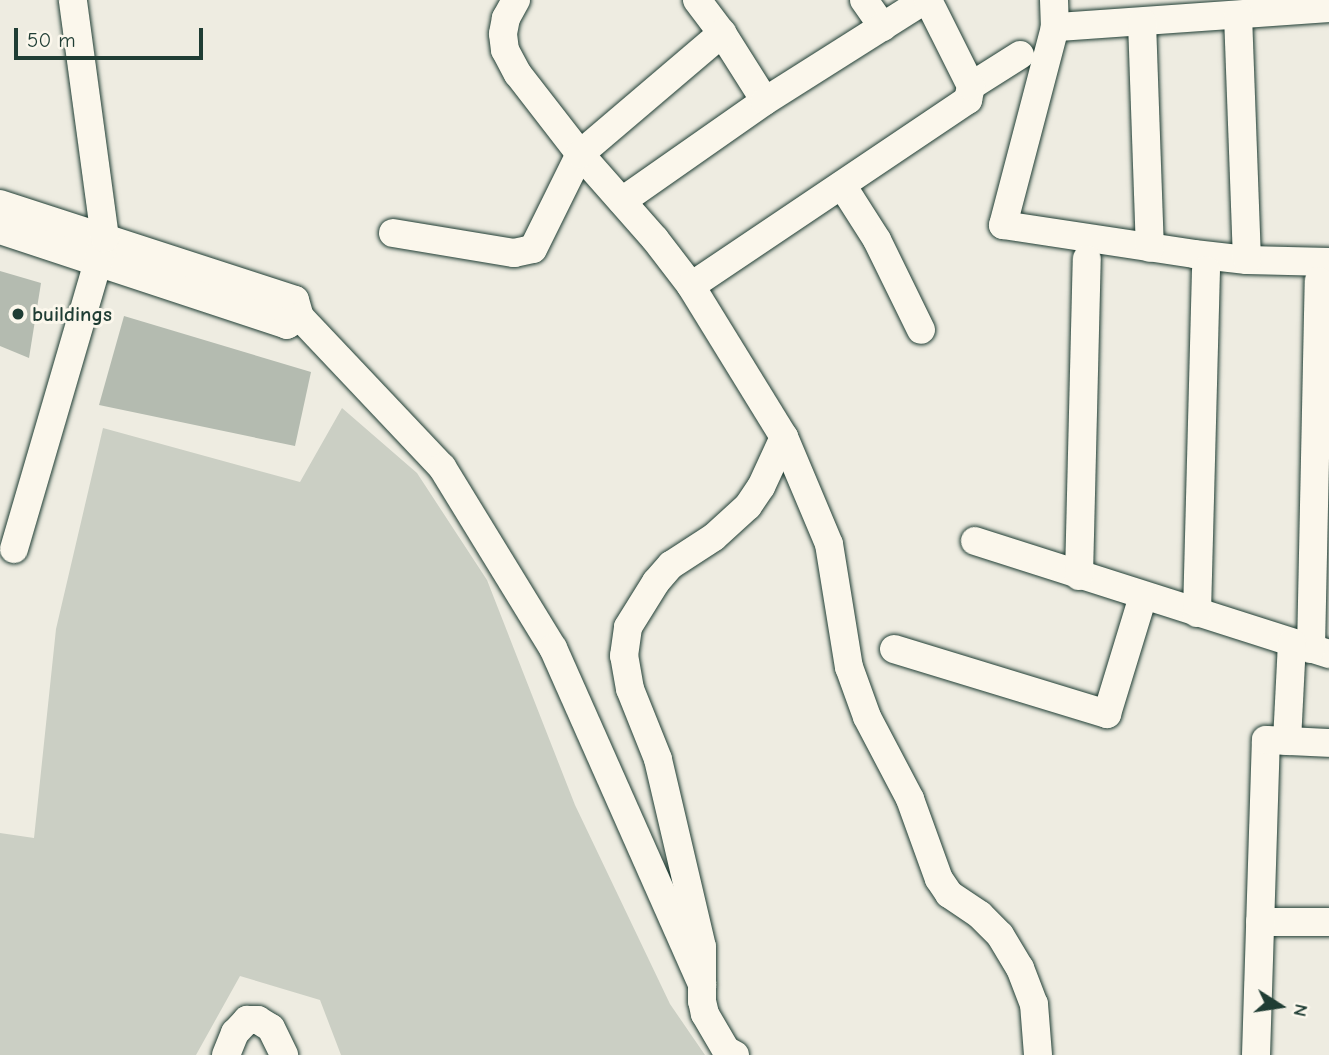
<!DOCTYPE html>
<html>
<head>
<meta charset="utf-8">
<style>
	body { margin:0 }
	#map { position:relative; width:1329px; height:1055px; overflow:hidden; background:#eeece1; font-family:"Comic Neue",sans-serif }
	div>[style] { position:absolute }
	.green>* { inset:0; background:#cbcfc4 }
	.building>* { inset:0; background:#b4bbb0 }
	.roads { filter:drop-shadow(0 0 2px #1f3d34) drop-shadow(0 0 2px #1f3d34) }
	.minor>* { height:28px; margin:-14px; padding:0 14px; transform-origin:14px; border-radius:14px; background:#fbf7ec }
	.dots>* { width:19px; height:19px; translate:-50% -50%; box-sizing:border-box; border:4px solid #fbf7ec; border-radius:50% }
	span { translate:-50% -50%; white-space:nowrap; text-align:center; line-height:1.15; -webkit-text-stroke:6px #fbf7ec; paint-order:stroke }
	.poi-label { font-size:21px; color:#1f3d34; font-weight:700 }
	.left { translate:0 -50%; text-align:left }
	.north { position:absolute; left:1245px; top:971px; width:70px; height:70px; -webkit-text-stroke:5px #fbf7ec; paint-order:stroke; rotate:102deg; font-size:19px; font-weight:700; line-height:28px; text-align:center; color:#1f3d34 }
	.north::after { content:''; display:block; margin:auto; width:24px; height:32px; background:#1f3d34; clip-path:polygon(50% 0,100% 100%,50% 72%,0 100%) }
	.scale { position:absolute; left:14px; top:28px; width:189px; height:32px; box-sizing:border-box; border:4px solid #1f3d34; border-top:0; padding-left:9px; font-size:21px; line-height:24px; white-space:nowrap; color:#1f3d34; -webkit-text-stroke:5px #fbf7ec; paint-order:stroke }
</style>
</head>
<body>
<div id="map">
	<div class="green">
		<div style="clip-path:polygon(342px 408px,417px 473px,487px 580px,575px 805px,670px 1004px,705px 1055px,341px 1055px,320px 1000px,240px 976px,196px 1055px,0 1055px,0 833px,34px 838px,56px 629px,103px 428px,300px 482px)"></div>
	</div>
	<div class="building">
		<div style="clip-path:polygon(0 271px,41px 283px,29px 358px,0 346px)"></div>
		<div style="clip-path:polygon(124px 316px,311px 372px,295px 446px,99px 405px)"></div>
	</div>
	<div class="roads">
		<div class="minor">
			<div style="left:516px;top:0;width:21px;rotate:119deg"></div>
			<div style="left:506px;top:18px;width:16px;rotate:101deg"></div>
			<div style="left:503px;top:34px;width:16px;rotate:83deg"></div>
			<div style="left:505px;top:50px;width:27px;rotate:62deg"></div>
			<div style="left:518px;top:74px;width:101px;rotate:52.2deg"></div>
			<div style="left:580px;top:154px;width:113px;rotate:48.6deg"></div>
			<div style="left:655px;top:239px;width:59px;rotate:52.5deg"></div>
			<div style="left:691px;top:286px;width:177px;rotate:58.4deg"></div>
			<div style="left:784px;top:437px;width:116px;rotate:67.2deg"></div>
			<div style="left:829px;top:544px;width:125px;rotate:80.8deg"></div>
			<div style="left:849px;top:667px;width:53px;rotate:70.2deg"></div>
			<div style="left:867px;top:717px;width:93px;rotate:62.3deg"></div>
			<div style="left:910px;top:799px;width:85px;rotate:70.1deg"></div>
			<div style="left:939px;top:879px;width:18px;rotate:56deg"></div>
			<div style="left:949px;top:894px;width:37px;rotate:34deg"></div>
			<div style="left:980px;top:915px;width:28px;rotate:45deg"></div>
			<div style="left:1000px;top:935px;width:39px;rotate:59deg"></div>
			<div style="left:1020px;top:968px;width:39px;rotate:69deg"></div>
			<div style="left:1034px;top:1004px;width:51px;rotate:85.5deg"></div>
			<div style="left:697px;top:0;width:41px;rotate:52.9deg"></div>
			<div style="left:722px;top:33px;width:80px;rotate:57.7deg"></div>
			<div style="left:864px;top:0;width:33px;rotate:55deg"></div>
			<div style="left:1054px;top:0;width:27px;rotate:88deg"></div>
			<div style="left:1329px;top:8px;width:275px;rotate:176deg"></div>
			<div style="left:1055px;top:27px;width:205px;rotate:104.7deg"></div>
			<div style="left:1003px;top:225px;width:193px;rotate:8.6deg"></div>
			<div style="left:1194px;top:254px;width:53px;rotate:6.5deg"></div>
			<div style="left:1247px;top:260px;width:82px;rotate:1.4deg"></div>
			<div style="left:1238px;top:15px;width:245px;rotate:87.9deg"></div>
			<div style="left:1142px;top:22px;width:226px;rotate:88deg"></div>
			<div style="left:971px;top:86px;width:58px;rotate:-32.3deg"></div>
			<div style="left:842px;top:185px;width:65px;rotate:57.5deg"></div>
			<div style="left:877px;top:240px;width:100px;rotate:63.9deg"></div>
			<div style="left:622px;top:201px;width:174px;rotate:-35deg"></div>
			<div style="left:765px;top:101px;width:189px;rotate:-32.3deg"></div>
			<div style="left:0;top:204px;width:310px;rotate:18deg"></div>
			<div style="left:295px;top:300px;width:18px;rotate:74deg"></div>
			<div style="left:300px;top:317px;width:207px;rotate:46.6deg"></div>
			<div style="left:442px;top:467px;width:212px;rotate:58.5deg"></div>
			<div style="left:553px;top:648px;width:368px;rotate:66.1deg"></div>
			<div style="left:0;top:230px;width:302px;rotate:18.3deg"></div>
			<div style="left:287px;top:325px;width:15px;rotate:-32deg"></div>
			<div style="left:393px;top:233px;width:123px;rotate:9.4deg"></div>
			<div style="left:514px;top:253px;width:19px;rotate:-12deg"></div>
			<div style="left:533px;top:249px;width:106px;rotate:-63.7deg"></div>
			<div style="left:580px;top:154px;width:187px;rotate:-40.4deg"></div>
			<div style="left:691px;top:286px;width:334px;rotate:-33.9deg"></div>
			<div style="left:968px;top:100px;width:14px;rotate:-78deg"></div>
			<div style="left:971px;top:86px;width:96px;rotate:-116.6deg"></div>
			<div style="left:975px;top:541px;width:372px;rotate:17.7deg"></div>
			<div style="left:14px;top:549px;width:324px;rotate:-73.7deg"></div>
			<div style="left:105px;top:238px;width:240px;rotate:-97.7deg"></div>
			<div style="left:1079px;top:576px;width:317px;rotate:-88.6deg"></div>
			<div style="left:1197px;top:613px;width:343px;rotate:-88.5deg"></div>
			<div style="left:894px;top:649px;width:223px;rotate:17deg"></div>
			<div style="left:1107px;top:714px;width:123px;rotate:-73deg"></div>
			<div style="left:1311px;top:649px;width:368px;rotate:-88.8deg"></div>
			<div style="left:1287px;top:741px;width:98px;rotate:-87.1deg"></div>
			<div style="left:1260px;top:922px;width:69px"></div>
			<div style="left:226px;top:1055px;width:24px;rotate:-68deg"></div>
			<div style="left:235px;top:1033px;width:18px;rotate:-47deg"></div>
			<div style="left:247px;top:1020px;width:11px"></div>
			<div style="left:258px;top:1020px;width:15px;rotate:32deg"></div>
			<div style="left:271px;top:1028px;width:30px;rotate:64deg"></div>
			<div style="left:735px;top:1055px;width:10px;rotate:-151deg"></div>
			<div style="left:726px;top:1050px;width:42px;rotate:-120.3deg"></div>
			<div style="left:705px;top:1014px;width:13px;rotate:-103deg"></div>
			<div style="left:702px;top:1001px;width:54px;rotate:-90deg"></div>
			<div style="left:702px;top:947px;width:193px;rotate:-103.2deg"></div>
			<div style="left:658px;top:759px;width:75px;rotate:-111.8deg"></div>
			<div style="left:630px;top:689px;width:34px;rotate:-100deg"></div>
			<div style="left:624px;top:656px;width:29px;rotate:-82deg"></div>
			<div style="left:628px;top:627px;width:53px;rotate:-58.1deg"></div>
			<div style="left:656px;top:582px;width:23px;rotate:-49deg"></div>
			<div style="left:671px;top:565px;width:51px;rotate:-33.1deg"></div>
			<div style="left:714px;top:537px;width:46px;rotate:-42.4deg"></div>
			<div style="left:748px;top:506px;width:23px;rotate:-56deg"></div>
			<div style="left:761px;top:487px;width:55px;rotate:-65.3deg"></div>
			<div style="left:1256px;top:1055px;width:315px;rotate:-88.2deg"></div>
			<div style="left:1266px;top:740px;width:63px;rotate:2.7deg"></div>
		</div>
	</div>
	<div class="dots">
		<div style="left:18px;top:314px;background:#1f3d34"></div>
	</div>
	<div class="poi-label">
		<span class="left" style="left:32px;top:314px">buildings</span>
	</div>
	<div class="north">N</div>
	<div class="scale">50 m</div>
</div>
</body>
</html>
